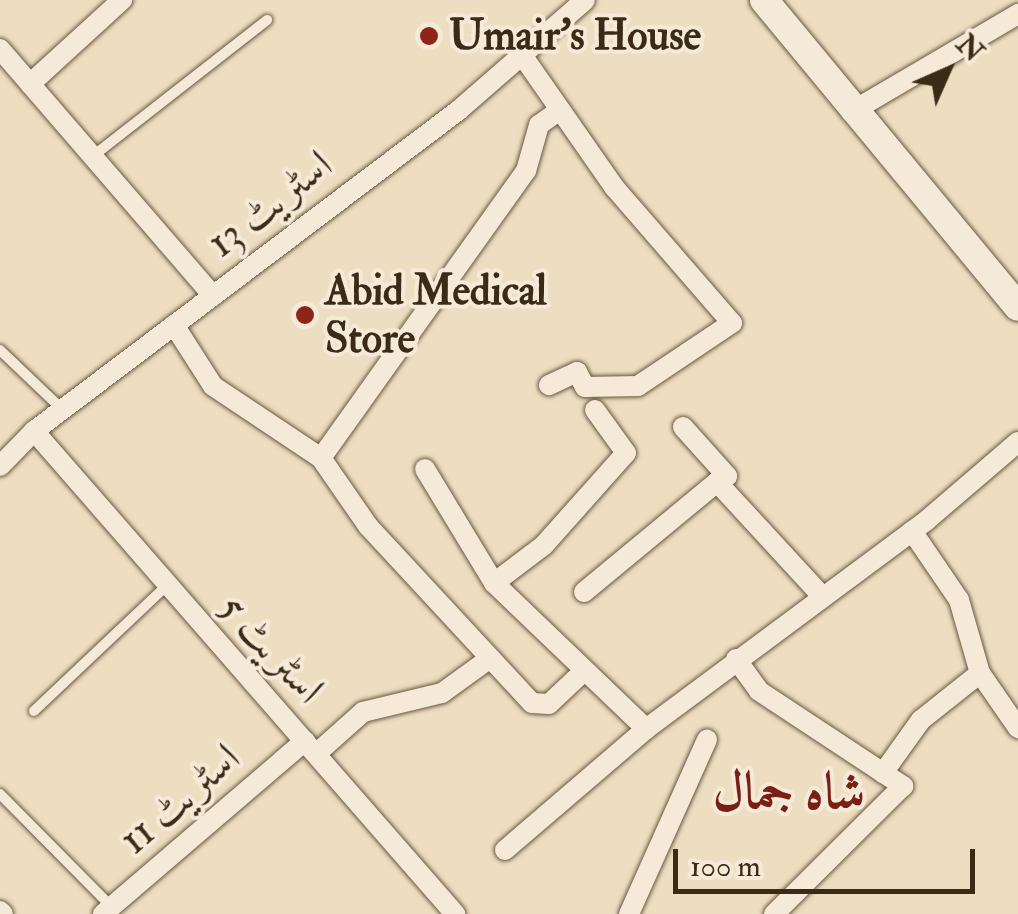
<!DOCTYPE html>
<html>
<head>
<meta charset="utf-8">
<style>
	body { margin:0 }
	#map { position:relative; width:1018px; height:914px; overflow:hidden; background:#eedec1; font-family:"IM FELL Double Pica",Amiri,serif }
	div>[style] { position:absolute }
	.roads { filter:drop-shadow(0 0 2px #675842) drop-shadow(0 0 2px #675842) }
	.lane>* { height:10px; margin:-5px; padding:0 5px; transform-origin:5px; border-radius:5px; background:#f4ead7 }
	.street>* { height:20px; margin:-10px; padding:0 10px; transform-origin:10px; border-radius:10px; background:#f4ead7 }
	.secondary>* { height:28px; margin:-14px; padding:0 14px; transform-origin:14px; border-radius:14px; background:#f4ead7 }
	.dots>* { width:28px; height:28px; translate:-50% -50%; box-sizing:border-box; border:5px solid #f4ead7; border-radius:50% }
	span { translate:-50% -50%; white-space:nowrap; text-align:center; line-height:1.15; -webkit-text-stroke:8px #f4ead7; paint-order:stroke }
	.poi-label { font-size:42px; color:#3a2b17; font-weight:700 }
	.left { translate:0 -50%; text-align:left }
	.street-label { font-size:42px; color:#3a2b17 }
	.district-label { font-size:52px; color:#7a1f14; font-weight:700 }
	.north { position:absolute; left:898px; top:20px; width:100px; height:100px; -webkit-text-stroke:8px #f4ead7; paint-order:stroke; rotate:45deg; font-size:28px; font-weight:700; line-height:40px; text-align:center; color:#3a2b17 }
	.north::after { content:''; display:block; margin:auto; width:35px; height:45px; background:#3a2b17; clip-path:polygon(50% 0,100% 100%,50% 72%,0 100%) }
	.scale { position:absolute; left:673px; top:849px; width:302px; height:45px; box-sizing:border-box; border:5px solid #3a2b17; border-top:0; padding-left:12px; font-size:30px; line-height:35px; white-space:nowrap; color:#3a2b17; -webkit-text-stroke:8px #f4ead7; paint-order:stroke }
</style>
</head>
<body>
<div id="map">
	<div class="roads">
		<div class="lane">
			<div style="left:93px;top:156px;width:221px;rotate:-38deg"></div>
			<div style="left:0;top:350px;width:86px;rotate:43.6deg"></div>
			<div style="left:34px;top:711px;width:179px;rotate:-43.4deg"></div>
			<div style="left:0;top:794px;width:159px;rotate:45.3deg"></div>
		</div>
		<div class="street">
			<div style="left:0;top:49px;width:326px;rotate:49.2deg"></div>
			<div style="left:522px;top:55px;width:161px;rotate:55.1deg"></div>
			<div style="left:614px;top:187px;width:180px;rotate:49.1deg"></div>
			<div style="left:732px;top:323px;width:113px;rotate:146.2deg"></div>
			<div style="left:638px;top:386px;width:53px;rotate:178.9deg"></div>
			<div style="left:585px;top:387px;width:17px;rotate:-118deg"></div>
			<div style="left:577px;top:372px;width:31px;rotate:155deg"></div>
			<div style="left:30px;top:84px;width:125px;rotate:-42.4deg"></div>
			<div style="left:851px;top:112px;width:194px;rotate:-30.4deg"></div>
			<div style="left:174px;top:325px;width:72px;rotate:57.4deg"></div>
			<div style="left:213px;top:386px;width:130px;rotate:33.7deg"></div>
			<div style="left:321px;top:458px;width:83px;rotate:55.3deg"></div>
			<div style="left:368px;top:526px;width:241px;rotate:47.2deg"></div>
			<div style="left:532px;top:703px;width:17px;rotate:3deg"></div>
			<div style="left:549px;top:704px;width:47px;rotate:-43.3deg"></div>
			<div style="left:683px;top:427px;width:66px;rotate:48.1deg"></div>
			<div style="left:727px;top:476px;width:12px;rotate:149deg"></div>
			<div style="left:717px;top:482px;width:155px;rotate:47.4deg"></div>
			<div style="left:34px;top:431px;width:641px;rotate:48.92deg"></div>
			<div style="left:321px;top:458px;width:353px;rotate:-54.5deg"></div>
			<div style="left:526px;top:171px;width:48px;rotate:-74.2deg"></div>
			<div style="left:539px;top:125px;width:26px;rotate:-36deg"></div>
			<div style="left:0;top:466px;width:49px;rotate:-45.8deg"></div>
			<div style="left:34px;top:431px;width:533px;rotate:-37.06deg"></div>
			<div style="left:459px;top:110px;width:167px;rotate:-41.1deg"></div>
			<div style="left:425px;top:469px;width:133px;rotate:58.8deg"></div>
			<div style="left:494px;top:583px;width:211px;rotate:43.8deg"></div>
			<div style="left:646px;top:729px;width:350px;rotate:-36.6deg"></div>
			<div style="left:927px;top:520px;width:120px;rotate:-40.6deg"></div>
			<div style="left:912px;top:531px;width:83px;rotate:55.7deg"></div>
			<div style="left:959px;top:600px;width:76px;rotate:74deg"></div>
			<div style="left:494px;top:583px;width:63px;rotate:-37.2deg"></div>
			<div style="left:544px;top:545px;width:123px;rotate:-48.3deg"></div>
			<div style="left:626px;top:453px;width:53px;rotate:-125.8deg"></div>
			<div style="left:584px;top:592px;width:173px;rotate:-39.6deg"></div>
			<div style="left:736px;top:659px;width:39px;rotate:54deg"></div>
			<div style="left:759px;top:691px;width:173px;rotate:33.4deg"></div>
			<div style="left:903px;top:786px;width:182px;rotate:135.2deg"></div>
			<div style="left:317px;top:753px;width:62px;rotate:-41.7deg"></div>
			<div style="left:363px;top:712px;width:81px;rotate:-13.5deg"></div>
			<div style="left:442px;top:693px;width:58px;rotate:-35.9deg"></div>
			<div style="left:883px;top:773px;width:65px;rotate:-54.4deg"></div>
			<div style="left:921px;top:720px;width:75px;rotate:-38.5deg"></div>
			<div style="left:980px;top:673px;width:67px;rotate:55.4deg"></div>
			<div style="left:505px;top:850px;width:186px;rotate:-40.6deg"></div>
			<div style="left:0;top:911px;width:4px;rotate:45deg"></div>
			<div style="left:103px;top:914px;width:266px;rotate:-40.6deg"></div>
			<div style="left:629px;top:914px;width:191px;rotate:-65.9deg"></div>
		</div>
		<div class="secondary">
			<div style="left:764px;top:0;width:398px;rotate:50.4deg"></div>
		</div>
	</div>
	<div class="dots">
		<div style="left:429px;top:36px;background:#8f2418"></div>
		<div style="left:305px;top:315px;background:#8f2418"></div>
	</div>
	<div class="poi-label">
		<span class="left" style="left:449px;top:36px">Umair's House</span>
		<span class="left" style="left:325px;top:315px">Abid Medical<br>Store</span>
	</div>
	<div class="street-label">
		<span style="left:270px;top:204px;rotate:-38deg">اسٹریٹ 13</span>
		<span style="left:271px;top:649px;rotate:47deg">اسٹریٹ 5</span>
		<span style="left:180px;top:799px;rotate:-41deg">اسٹریٹ 11</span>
	</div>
	<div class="district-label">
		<span style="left:789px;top:792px">شاہ جمال</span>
	</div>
	<div class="north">N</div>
	<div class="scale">100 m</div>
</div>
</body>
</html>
